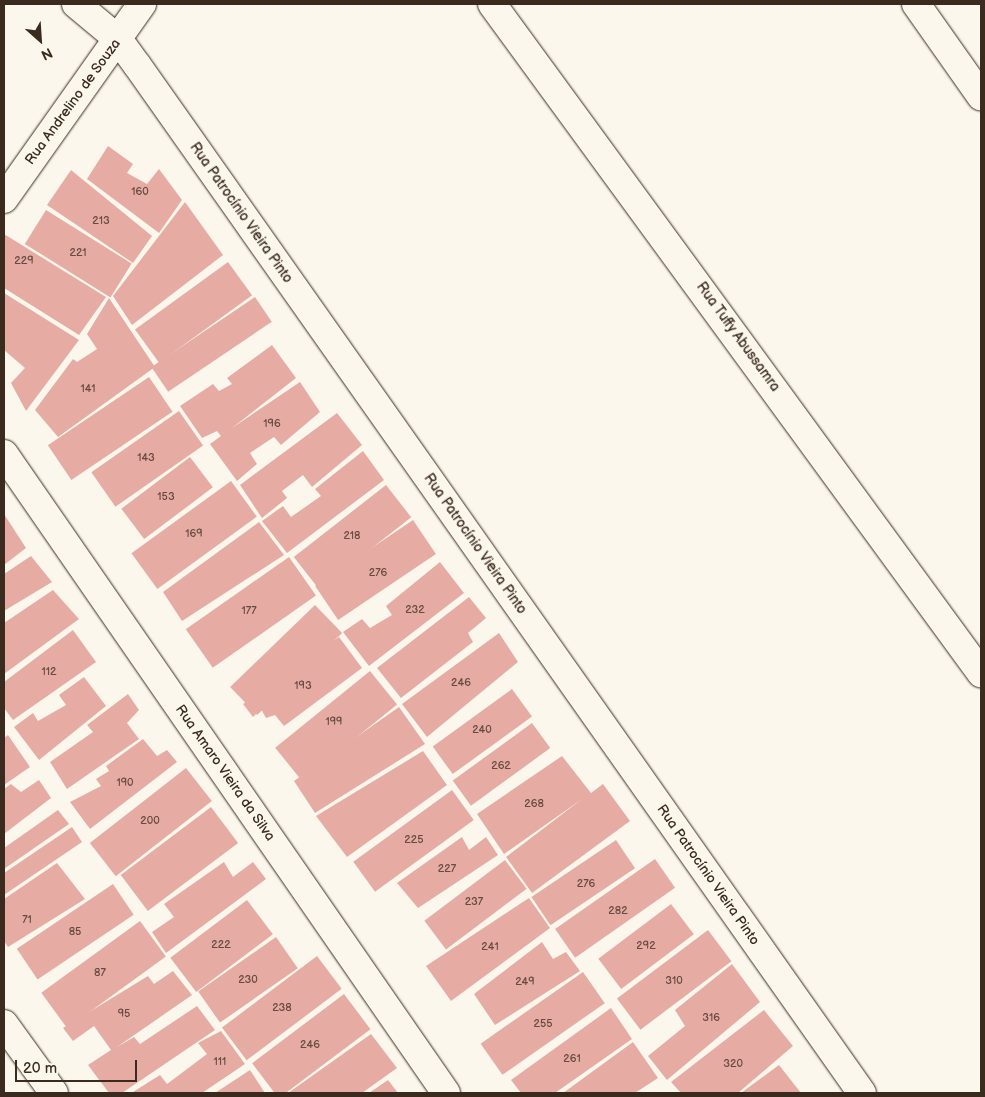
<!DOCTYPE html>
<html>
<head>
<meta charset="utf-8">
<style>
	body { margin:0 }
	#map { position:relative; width:985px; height:1097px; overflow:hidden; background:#fbf7ec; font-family:"Balsamiq Sans",sans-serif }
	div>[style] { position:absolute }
	.building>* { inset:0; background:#e6aca4; transform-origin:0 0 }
	.roads { filter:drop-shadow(0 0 1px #3b2a1e) drop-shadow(0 0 1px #3b2a1e) }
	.street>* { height:28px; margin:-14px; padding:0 14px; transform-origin:14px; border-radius:14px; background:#fbf7ec }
	.secondary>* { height:28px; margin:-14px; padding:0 14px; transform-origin:14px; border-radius:14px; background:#fbf7ec }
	span { translate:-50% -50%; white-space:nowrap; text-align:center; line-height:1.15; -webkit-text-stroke:5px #fbf7ec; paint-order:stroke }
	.number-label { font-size:11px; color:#664a40 }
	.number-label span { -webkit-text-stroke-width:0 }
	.street-label { font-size:14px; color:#3b2a1e }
	.frame { position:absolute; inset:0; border:5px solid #3b2a1e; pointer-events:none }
	.north { position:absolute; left:15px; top:15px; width:50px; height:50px; -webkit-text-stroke:4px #fbf7ec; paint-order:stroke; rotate:154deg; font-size:14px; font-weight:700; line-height:20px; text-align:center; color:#3b2a1e }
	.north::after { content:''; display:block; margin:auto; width:18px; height:22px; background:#3b2a1e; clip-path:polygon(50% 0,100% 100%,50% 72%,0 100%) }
	.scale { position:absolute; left:15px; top:1060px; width:122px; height:22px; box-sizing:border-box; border:2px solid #3b2a1e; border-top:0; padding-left:6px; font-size:15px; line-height:18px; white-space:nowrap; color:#3b2a1e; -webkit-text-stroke:4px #fbf7ec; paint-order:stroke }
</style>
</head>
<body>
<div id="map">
	<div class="building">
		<div style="clip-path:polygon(108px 146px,133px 164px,127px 173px,147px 184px,159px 169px,182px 200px,159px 233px,87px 179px)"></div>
		<div style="clip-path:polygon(71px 170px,152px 236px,133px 263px,47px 205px)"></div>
		<div style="clip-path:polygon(185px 202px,223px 255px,132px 325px,113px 296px)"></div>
		<div style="left:46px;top:210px;width:101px;height:40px;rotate:32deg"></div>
		<div style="clip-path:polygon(4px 234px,106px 297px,79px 335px,4px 288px)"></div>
		<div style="left:228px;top:262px;width:41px;height:115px;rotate:54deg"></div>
		<div style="clip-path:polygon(4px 293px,79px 340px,26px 411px,11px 383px,25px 368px,4px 350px)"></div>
		<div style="left:255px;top:297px;width:30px;height:125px;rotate:56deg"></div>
		<div style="clip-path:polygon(109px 298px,155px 367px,58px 437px,35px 410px,73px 359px,77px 362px,97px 349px,87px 334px)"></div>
		<div style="clip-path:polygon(272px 345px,296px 378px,232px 428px,300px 382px,320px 412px,281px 445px,274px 437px,250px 453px,257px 464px,237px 481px,210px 444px,221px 436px,217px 431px,202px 438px,180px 406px,213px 384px,219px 391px,232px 384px,227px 378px)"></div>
		<div style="left:149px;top:377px;width:42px;height:122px;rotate:56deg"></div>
		<div style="left:179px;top:411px;width:42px;height:107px;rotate:55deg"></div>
		<div style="clip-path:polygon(337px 413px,362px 445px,312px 487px,303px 475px,282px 491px,287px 498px,262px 518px,240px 485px)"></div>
		<div style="clip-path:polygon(363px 451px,384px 480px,287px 553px,262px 521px,283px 506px,291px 517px,321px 496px,315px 489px)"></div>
		<div style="left:190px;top:457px;width:38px;height:86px;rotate:53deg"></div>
		<div style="left:231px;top:481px;width:44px;height:123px;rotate:54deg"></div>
		<div style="left:386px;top:485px;width:41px;height:117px;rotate:52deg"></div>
		<div style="clip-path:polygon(4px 514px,26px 548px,4px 565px)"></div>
		<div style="left:413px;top:520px;width:41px;height:118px;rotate:56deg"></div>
		<div style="clip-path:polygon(259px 522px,284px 555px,182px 621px,163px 592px)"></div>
		<div style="clip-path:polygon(31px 556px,52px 582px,4px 611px,4px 574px)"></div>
		<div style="left:289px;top:557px;width:47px;height:126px;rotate:55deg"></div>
		<div style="clip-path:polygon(440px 562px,464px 593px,369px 666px,343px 632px,362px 619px,370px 628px,392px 615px,386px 606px)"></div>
		<div style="clip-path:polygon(53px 590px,79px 619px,4px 674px,4px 623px)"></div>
		<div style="clip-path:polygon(469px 597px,486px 618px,468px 633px,473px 642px,401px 698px,377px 668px)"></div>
		<div style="left:315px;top:605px;width:39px;height:118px;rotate:46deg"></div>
		<div style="clip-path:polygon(73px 630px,96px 662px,13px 720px,4px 708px,4px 682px)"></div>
		<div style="clip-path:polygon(499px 633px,518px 662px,427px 737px,402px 704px)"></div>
		<div style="clip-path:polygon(339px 637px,362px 668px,284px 726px,275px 715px,266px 718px,261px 709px,253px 717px,243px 704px)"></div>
		<div style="left:370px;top:671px;width:43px;height:122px;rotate:51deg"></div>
		<div style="clip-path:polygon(84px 677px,106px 706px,39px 760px,14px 727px,33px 713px,38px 721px,66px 705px,59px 695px)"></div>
		<div style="left:512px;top:689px;width:34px;height:98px;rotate:54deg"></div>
		<div style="clip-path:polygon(128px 694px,139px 710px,127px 723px,139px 739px,67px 789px,50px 762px,93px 732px,87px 725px)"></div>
		<div style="clip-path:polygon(399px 707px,425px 744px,315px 813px,294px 781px)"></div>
		<div style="left:532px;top:723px;width:31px;height:98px;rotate:54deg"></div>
		<div style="clip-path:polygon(8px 735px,30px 767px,4px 785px,4px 738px)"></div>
		<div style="clip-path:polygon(143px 739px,157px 756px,167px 750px,177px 762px,90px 829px,70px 802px,101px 786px,96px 779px,109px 771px,106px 766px)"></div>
		<div style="clip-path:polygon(423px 751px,447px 785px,347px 857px,316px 816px)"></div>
		<div style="clip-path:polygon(562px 756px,591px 793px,603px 784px,630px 821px,532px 893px,506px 857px,582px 799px,504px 854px,477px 814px)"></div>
		<div style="left:186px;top:768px;width:42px;height:122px;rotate:52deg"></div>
		<div style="clip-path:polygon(39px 780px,51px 798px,4px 834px,4px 789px,11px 784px,21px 792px)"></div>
		<div style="left:452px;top:790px;width:37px;height:122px;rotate:54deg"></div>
		<div style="left:211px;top:807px;width:45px;height:113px;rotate:53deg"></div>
		<div style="clip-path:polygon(58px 810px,69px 824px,4px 869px,4px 848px)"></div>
		<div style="clip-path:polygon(72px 827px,82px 842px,4px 895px,4px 873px)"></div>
		<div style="clip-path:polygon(462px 837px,469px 850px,486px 837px,498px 855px,418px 908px,397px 883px)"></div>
		<div style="left:616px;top:840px;width:34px;height:102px;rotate:56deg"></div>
		<div style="left:655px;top:859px;width:35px;height:122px;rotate:55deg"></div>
		<div style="left:505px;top:860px;width:36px;height:101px;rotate:53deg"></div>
		<div style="clip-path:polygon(224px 862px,233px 877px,253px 862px,266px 879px,166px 953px,152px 932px,174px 917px,164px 904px)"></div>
		<div style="clip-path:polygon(57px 863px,85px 899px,8px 947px,4px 941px,4px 899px)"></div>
		<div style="left:113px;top:884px;width:37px;height:116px;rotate:56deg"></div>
		<div style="clip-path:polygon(529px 898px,550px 928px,451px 1001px,426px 966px)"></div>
		<div style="left:247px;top:900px;width:43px;height:96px;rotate:53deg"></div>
		<div style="left:671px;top:904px;width:38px;height:91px;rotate:53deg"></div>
		<div style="left:140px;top:921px;width:44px;height:122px;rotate:54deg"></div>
		<div style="left:708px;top:930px;width:39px;height:114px;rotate:53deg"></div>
		<div style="left:276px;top:937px;width:38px;height:95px;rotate:55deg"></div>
		<div style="clip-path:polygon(542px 942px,553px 959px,566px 952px,580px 971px,495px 1025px,474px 994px)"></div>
		<div style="left:317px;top:956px;width:41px;height:119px;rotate:53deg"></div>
		<div style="clip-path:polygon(732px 964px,760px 1002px,667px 1080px,648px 1056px,685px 1026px,675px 1010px)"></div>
		<div style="clip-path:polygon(173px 971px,192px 995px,117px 1047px,134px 1037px,140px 1044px,197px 1006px,215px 1030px,122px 1093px,109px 1093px,88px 1065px,111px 1050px,94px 1026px,73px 1041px,63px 1028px,148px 976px,154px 984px)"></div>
		<div style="left:583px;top:972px;width:38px;height:125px;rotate:55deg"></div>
		<div style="left:344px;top:994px;width:44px;height:115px;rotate:53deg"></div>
		<div style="clip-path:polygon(611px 1008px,632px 1039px,555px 1093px,521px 1093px,511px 1080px)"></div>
		<div style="clip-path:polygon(764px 1010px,793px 1046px,738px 1093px,681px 1093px,671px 1082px)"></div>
		<div style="clip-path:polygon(221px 1031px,245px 1064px,202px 1093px,133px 1092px,160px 1075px,167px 1084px,207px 1054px,198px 1043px)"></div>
		<div style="clip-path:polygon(371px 1034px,397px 1068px,362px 1093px,288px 1093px)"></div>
		<div style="clip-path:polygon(633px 1042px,658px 1078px,635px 1093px,563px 1093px)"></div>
		<div style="clip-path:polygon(779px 1065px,801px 1093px,741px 1093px)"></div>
		<div style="clip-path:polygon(250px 1070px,265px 1093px,215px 1093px)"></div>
		<div style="clip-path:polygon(388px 1080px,398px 1093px,369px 1093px)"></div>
	</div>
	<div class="roads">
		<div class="street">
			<div style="left:76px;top:4px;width:55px;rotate:39.8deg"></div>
			<div style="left:118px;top:39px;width:32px;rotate:54deg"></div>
			<div style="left:137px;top:65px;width:1258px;rotate:54.81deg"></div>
			<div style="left:492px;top:4px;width:829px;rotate:53.84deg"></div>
			<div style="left:916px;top:4px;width:113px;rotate:54.8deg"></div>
			<div style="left:4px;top:454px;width:777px;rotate:55.33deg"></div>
			<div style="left:4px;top:1024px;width:85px;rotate:54.1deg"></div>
		</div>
		<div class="secondary">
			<div style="left:4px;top:199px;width:239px;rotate:-54.7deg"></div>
		</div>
	</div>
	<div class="number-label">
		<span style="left:140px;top:192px">160</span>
		<span style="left:101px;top:221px">213</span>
		<span style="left:78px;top:253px">221</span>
		<span style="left:24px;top:261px">229</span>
		<span style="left:88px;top:389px">141</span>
		<span style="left:272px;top:424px">196</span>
		<span style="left:146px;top:458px">143</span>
		<span style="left:166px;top:497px">153</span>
		<span style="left:194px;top:534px">169</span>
		<span style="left:352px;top:536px">218</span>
		<span style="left:378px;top:573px">276</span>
		<span style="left:415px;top:610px">232</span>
		<span style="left:249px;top:611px">177</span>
		<span style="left:49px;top:672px">112</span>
		<span style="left:461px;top:683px">246</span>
		<span style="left:303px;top:686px">193</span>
		<span style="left:334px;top:722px">199</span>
		<span style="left:482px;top:730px">240</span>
		<span style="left:501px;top:766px">262</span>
		<span style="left:125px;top:783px">190</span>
		<span style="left:534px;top:804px">268</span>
		<span style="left:150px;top:821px">200</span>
		<span style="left:414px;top:840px">225</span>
		<span style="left:447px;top:869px">227</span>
		<span style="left:586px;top:884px">276</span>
		<span style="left:474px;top:902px">237</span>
		<span style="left:618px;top:911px">282</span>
		<span style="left:27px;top:920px">71</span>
		<span style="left:75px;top:932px">85</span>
		<span style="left:221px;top:945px">222</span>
		<span style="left:646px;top:946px">292</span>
		<span style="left:490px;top:947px">241</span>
		<span style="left:100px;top:973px">87</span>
		<span style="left:248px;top:980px">230</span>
		<span style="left:674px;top:981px">310</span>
		<span style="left:525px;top:982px">249</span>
		<span style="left:282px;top:1008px">238</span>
		<span style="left:124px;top:1014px">95</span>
		<span style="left:711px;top:1018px">316</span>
		<span style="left:543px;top:1024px">255</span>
		<span style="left:310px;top:1045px">246</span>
		<span style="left:572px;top:1059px">261</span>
		<span style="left:220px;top:1062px">111</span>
		<span style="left:733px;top:1064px">320</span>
	</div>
	<div class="street-label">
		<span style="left:73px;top:102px;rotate:-54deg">Rua Andrelino de Souza</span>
		<span style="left:241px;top:213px;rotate:55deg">Rua Patrocínio Vieira Pinto</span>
		<span style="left:738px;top:337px;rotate:54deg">Rua Tuffy Abussamra</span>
		<span style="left:475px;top:544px;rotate:55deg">Rua Patrocínio Vieira Pinto</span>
		<span style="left:225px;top:773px;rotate:55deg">Rua Amaro Vieira da Silva</span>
		<span style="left:708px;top:875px;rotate:55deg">Rua Patrocínio Vieira Pinto</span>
	</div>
	<div class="frame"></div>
	<div class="north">N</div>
	<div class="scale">20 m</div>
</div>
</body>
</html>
